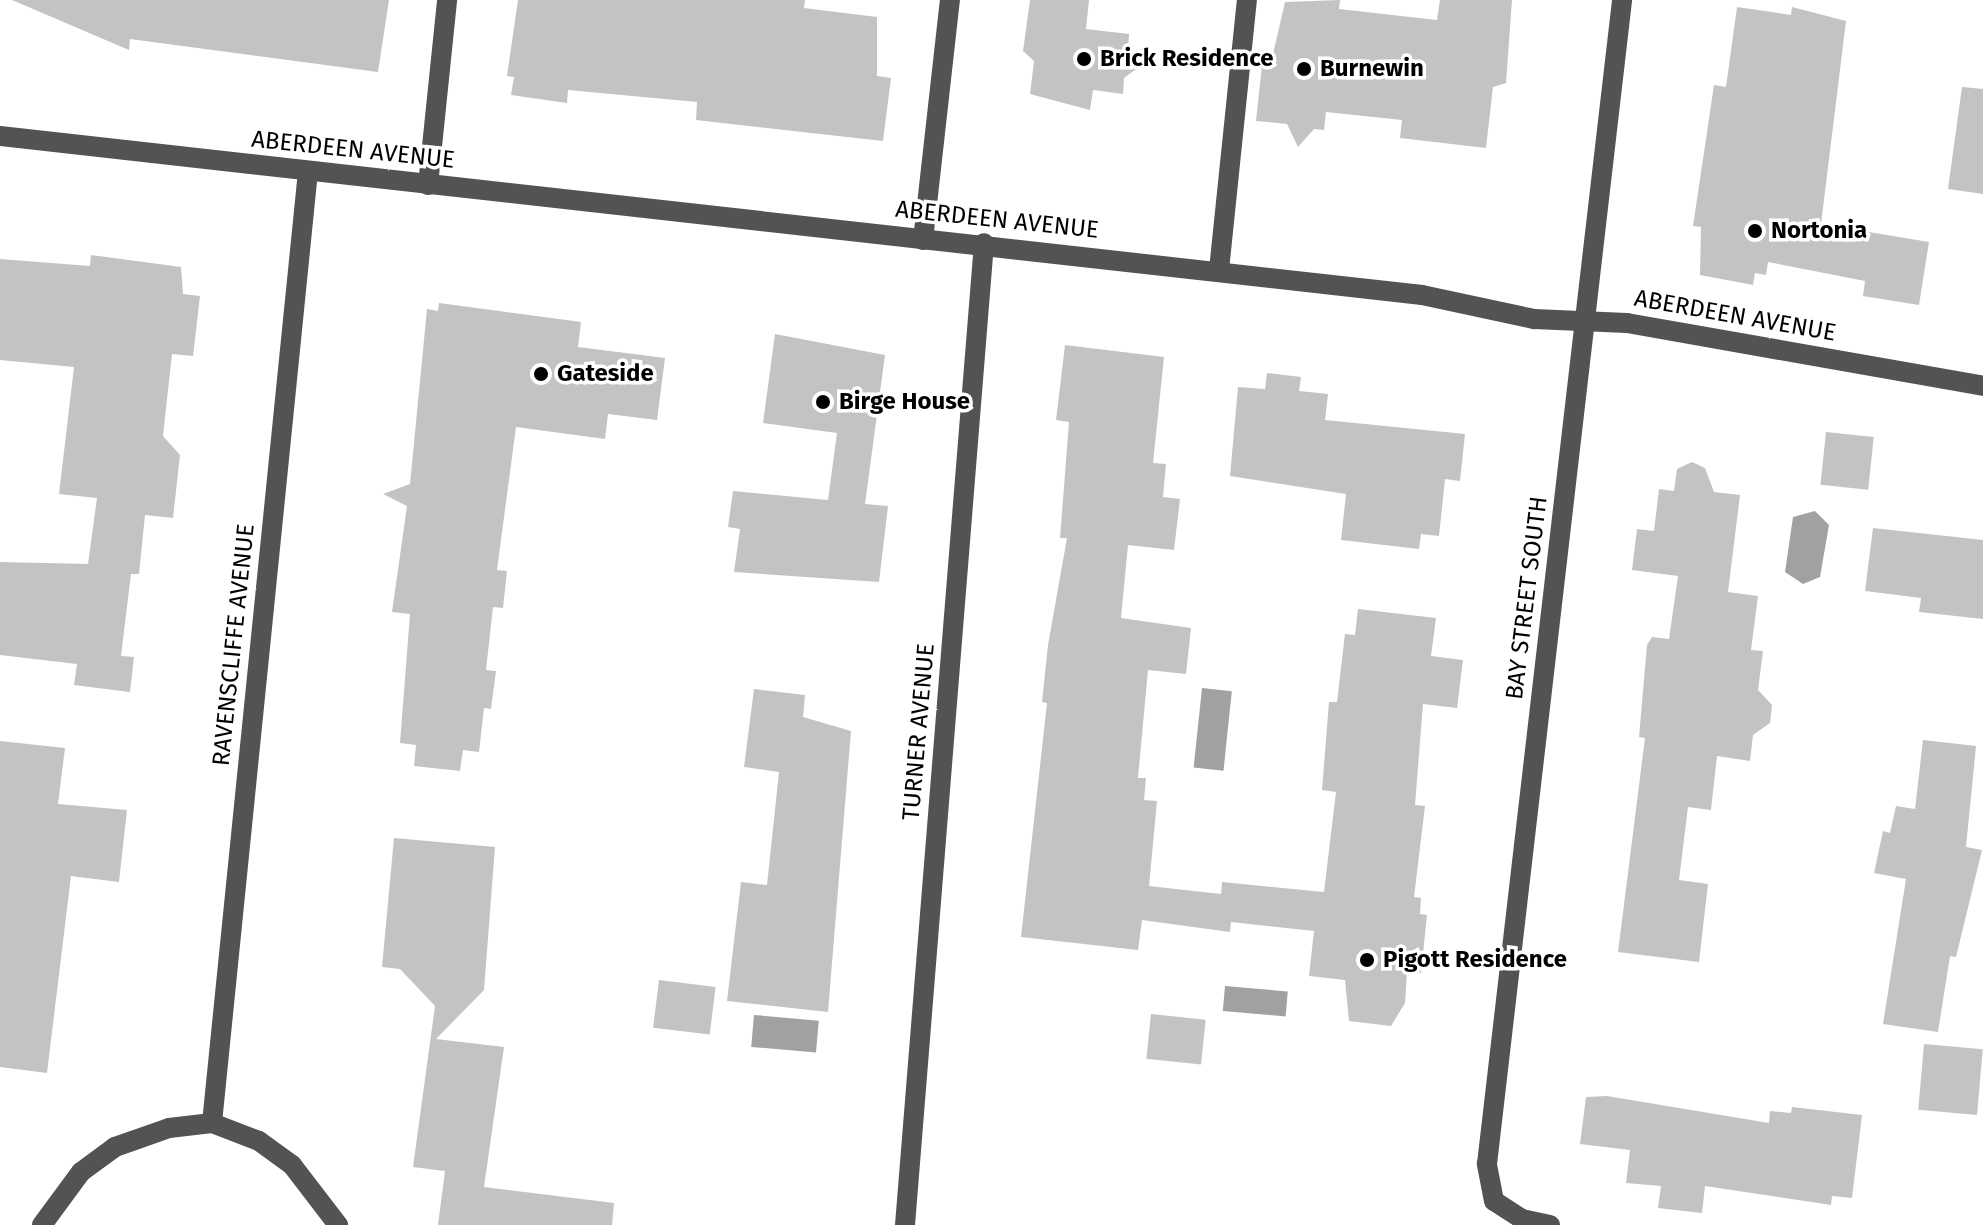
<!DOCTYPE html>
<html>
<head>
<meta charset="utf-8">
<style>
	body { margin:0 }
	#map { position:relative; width:1983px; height:1225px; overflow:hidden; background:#fff; font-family:"Fira Sans",sans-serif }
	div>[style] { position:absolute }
	.water>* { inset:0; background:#a1a1a1; transform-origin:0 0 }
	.building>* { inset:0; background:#c3c3c3; transform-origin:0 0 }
	.minor>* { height:20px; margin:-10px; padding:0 10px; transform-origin:10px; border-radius:10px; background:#535353 }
	.dots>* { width:22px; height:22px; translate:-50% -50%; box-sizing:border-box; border:4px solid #fff; border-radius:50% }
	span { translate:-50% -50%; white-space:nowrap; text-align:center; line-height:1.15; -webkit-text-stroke:7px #fff; paint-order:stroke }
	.poi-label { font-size:24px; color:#000; font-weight:700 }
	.left { translate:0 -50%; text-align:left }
	.street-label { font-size:24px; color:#000 }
</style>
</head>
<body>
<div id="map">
	<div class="water">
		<div style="clip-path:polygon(1815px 511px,1829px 525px,1820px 577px,1803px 584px,1785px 572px,1793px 517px)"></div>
		<div style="left:1202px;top:688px;width:30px;height:80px;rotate:6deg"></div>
		<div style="left:1225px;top:986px;width:63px;height:25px;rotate:5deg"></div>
		<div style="left:754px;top:1015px;width:65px;height:32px;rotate:5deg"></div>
	</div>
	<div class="building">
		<div style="clip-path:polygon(12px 0,389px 0,378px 72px,130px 39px,129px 50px)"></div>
		<div style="clip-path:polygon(518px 0,805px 0,804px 8px,877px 17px,877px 76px,891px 78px,883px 141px,696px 120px,697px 102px,568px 90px,567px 103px,511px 95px,514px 77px,507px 76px)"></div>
		<div style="clip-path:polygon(1030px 0,1089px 0,1086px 29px,1129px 34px,1128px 50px,1143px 64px,1124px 78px,1123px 94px,1093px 90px,1090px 110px,1030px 94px,1034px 61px,1023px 51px)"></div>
		<div style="clip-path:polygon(1340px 0,1339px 9px,1437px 20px,1440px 0,1512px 0,1506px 83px,1493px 87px,1486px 148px,1400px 138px,1402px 120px,1326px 112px,1324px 130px,1314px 129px,1298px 147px,1287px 124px,1256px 121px,1262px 65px,1270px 67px,1285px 2px)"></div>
		<div style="clip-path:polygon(1737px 7px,1791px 15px,1792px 7px,1846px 21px,1821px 224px,1929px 242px,1919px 305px,1863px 296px,1865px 281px,1768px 262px,1766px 275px,1755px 273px,1753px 285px,1700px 275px,1701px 227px,1693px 226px,1714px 85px,1726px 87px)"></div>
		<div style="clip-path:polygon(1962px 87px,1983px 89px,1983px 194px,1948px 189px)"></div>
		<div style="clip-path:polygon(91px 255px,181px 267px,183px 294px,200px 296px,193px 356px,172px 354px,163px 436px,180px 455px,173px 518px,145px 515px,139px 574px,131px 574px,121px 656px,134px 657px,130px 692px,74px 685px,77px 664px,0 655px,0 562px,88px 564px,97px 498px,59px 494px,74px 367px,0 360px,0 259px,90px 266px)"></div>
		<div style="clip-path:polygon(439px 303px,581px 322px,578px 347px,665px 358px,657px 420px,608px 414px,605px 439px,516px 427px,497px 570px,507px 571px,503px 608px,493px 607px,486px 670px,496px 671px,491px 709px,484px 708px,479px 752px,463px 750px,460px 771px,414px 766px,416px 745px,400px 743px,410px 614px,392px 612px,407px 506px,383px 494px,410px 484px,427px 309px,438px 311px)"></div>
		<div style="clip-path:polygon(775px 334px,885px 355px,865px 504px,888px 506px,879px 582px,734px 572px,740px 529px,728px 527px,733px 491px,828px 500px,837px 433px,763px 423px)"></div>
		<div style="clip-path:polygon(1065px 345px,1164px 357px,1153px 463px,1166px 464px,1163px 497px,1180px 499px,1174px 550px,1128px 545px,1121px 618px,1191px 628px,1186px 674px,1148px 670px,1138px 778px,1146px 778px,1144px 800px,1157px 801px,1149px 886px,1221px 894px,1222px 882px,1324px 892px,1336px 792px,1322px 790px,1329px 702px,1337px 702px,1345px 634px,1355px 635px,1358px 609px,1436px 618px,1431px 656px,1463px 660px,1457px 708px,1423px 704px,1415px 805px,1425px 806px,1414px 897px,1421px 898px,1420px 914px,1427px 915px,1421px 973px,1407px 972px,1405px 1003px,1391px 1026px,1349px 1021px,1345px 980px,1309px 976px,1314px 931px,1231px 922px,1230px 932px,1142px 920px,1138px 950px,1021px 937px,1047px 703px,1042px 702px,1048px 645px,1067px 538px,1060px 538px,1069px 422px,1056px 420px)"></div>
		<div style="clip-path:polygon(1267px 373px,1301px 377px,1299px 391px,1328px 394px,1325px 420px,1465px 434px,1460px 481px,1445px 479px,1439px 536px,1421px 534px,1419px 549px,1341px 540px,1346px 494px,1230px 476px,1238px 387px,1265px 389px)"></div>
		<div style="left:1826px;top:432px;width:48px;height:53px;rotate:6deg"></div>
		<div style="clip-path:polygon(1692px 462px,1705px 468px,1714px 492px,1740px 495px,1728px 592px,1758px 596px,1751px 650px,1763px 651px,1758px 690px,1772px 705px,1770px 723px,1753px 735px,1750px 761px,1717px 756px,1711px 810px,1688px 807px,1679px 880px,1708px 884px,1699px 962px,1618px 952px,1645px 738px,1639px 737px,1647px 645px,1652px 637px,1669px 639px,1678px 576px,1632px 570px,1637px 529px,1654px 531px,1659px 489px,1674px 491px,1677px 469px)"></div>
		<div style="clip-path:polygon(1873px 528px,1983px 540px,1983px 619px,1919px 612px,1921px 598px,1865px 591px)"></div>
		<div style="clip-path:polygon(754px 689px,805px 695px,803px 717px,851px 731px,828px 1012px,727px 1001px,741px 882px,767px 885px,779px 772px,744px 767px)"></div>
		<div style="clip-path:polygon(1923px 740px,1976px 746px,1966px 847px,1982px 850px,1956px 957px,1950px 956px,1938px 1032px,1883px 1024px,1906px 879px,1874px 873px,1883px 831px,1890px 833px,1896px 806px,1915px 809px)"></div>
		<div style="clip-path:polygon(0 741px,65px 748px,58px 804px,127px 810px,119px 882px,71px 876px,47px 1073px,0 1067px)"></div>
		<div style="clip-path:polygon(394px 838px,495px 847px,484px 990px,436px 1039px,504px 1047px,484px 1187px,614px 1203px,612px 1225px,438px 1225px,445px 1171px,413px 1167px,435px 1006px,400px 969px,382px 967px)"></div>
		<div style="left:659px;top:980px;width:57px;height:48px;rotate:7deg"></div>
		<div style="left:1151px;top:1014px;width:55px;height:45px;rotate:6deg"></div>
		<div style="left:1924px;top:1044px;width:59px;height:66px;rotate:5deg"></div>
		<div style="clip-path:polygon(1607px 1096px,1769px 1123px,1770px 1111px,1791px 1113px,1792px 1107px,1862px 1115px,1852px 1198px,1832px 1196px,1831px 1205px,1705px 1186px,1702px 1213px,1658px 1208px,1661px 1186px,1626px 1183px,1630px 1150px,1580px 1144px,1586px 1097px)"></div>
	</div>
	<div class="minor">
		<div style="left:0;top:136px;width:1431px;rotate:6.38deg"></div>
		<div style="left:1422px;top:295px;width:115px;rotate:12.1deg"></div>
		<div style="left:1534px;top:319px;width:93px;rotate:2.5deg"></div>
		<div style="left:1627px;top:323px;width:362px;rotate:10deg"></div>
		<div style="left:428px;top:185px;width:186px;rotate:-84.1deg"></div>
		<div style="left:923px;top:240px;width:242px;rotate:-83.6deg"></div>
		<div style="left:1219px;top:270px;width:271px;rotate:-84.1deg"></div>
		<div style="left:212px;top:1123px;width:956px;rotate:-84.24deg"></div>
		<div style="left:42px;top:1225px;width:66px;rotate:-53.7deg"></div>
		<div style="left:81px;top:1172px;width:42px;rotate:-36.3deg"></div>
		<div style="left:115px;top:1147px;width:57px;rotate:-19.4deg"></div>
		<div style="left:169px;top:1128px;width:43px;rotate:-6.6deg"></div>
		<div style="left:212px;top:1123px;width:50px;rotate:21deg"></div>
		<div style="left:259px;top:1141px;width:41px;rotate:36deg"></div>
		<div style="left:292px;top:1165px;width:76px;rotate:52.5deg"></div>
		<div style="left:905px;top:1225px;width:985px;rotate:-85.4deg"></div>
		<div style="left:1550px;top:1225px;width:29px;rotate:-168deg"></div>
		<div style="left:1522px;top:1219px;width:33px;rotate:-147deg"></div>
		<div style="left:1494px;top:1201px;width:38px;rotate:-101deg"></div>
		<div style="left:1487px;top:1164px;width:1172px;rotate:-83.38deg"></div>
	</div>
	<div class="dots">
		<div style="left:1084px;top:59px;background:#000"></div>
		<div style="left:1304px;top:69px;background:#000"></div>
		<div style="left:1755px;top:231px;background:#000"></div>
		<div style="left:541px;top:374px;background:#000"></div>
		<div style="left:823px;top:402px;background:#000"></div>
		<div style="left:1367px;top:960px;background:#000"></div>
	</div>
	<div class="poi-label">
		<span class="left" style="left:1100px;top:59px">Brick Residence</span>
		<span class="left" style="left:1320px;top:69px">Burnewin</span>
		<span class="left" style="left:1771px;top:231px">Nortonia</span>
		<span class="left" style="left:557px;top:374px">Gateside</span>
		<span class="left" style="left:839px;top:402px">Birge House</span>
		<span class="left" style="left:1383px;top:960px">Pigott Residence</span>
	</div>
	<div class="street-label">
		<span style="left:353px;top:150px;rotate:6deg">ABERDEEN AVENUE</span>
		<span style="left:997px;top:220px;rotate:6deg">ABERDEEN AVENUE</span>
		<span style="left:1735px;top:316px;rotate:10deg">ABERDEEN AVENUE</span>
		<span style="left:1527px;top:598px;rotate:-83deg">BAY STREET SOUTH</span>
		<span style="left:234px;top:645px;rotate:-84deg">RAVENSCLIFFE AVENUE</span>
		<span style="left:919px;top:732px;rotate:-85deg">TURNER AVENUE</span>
	</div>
</div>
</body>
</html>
